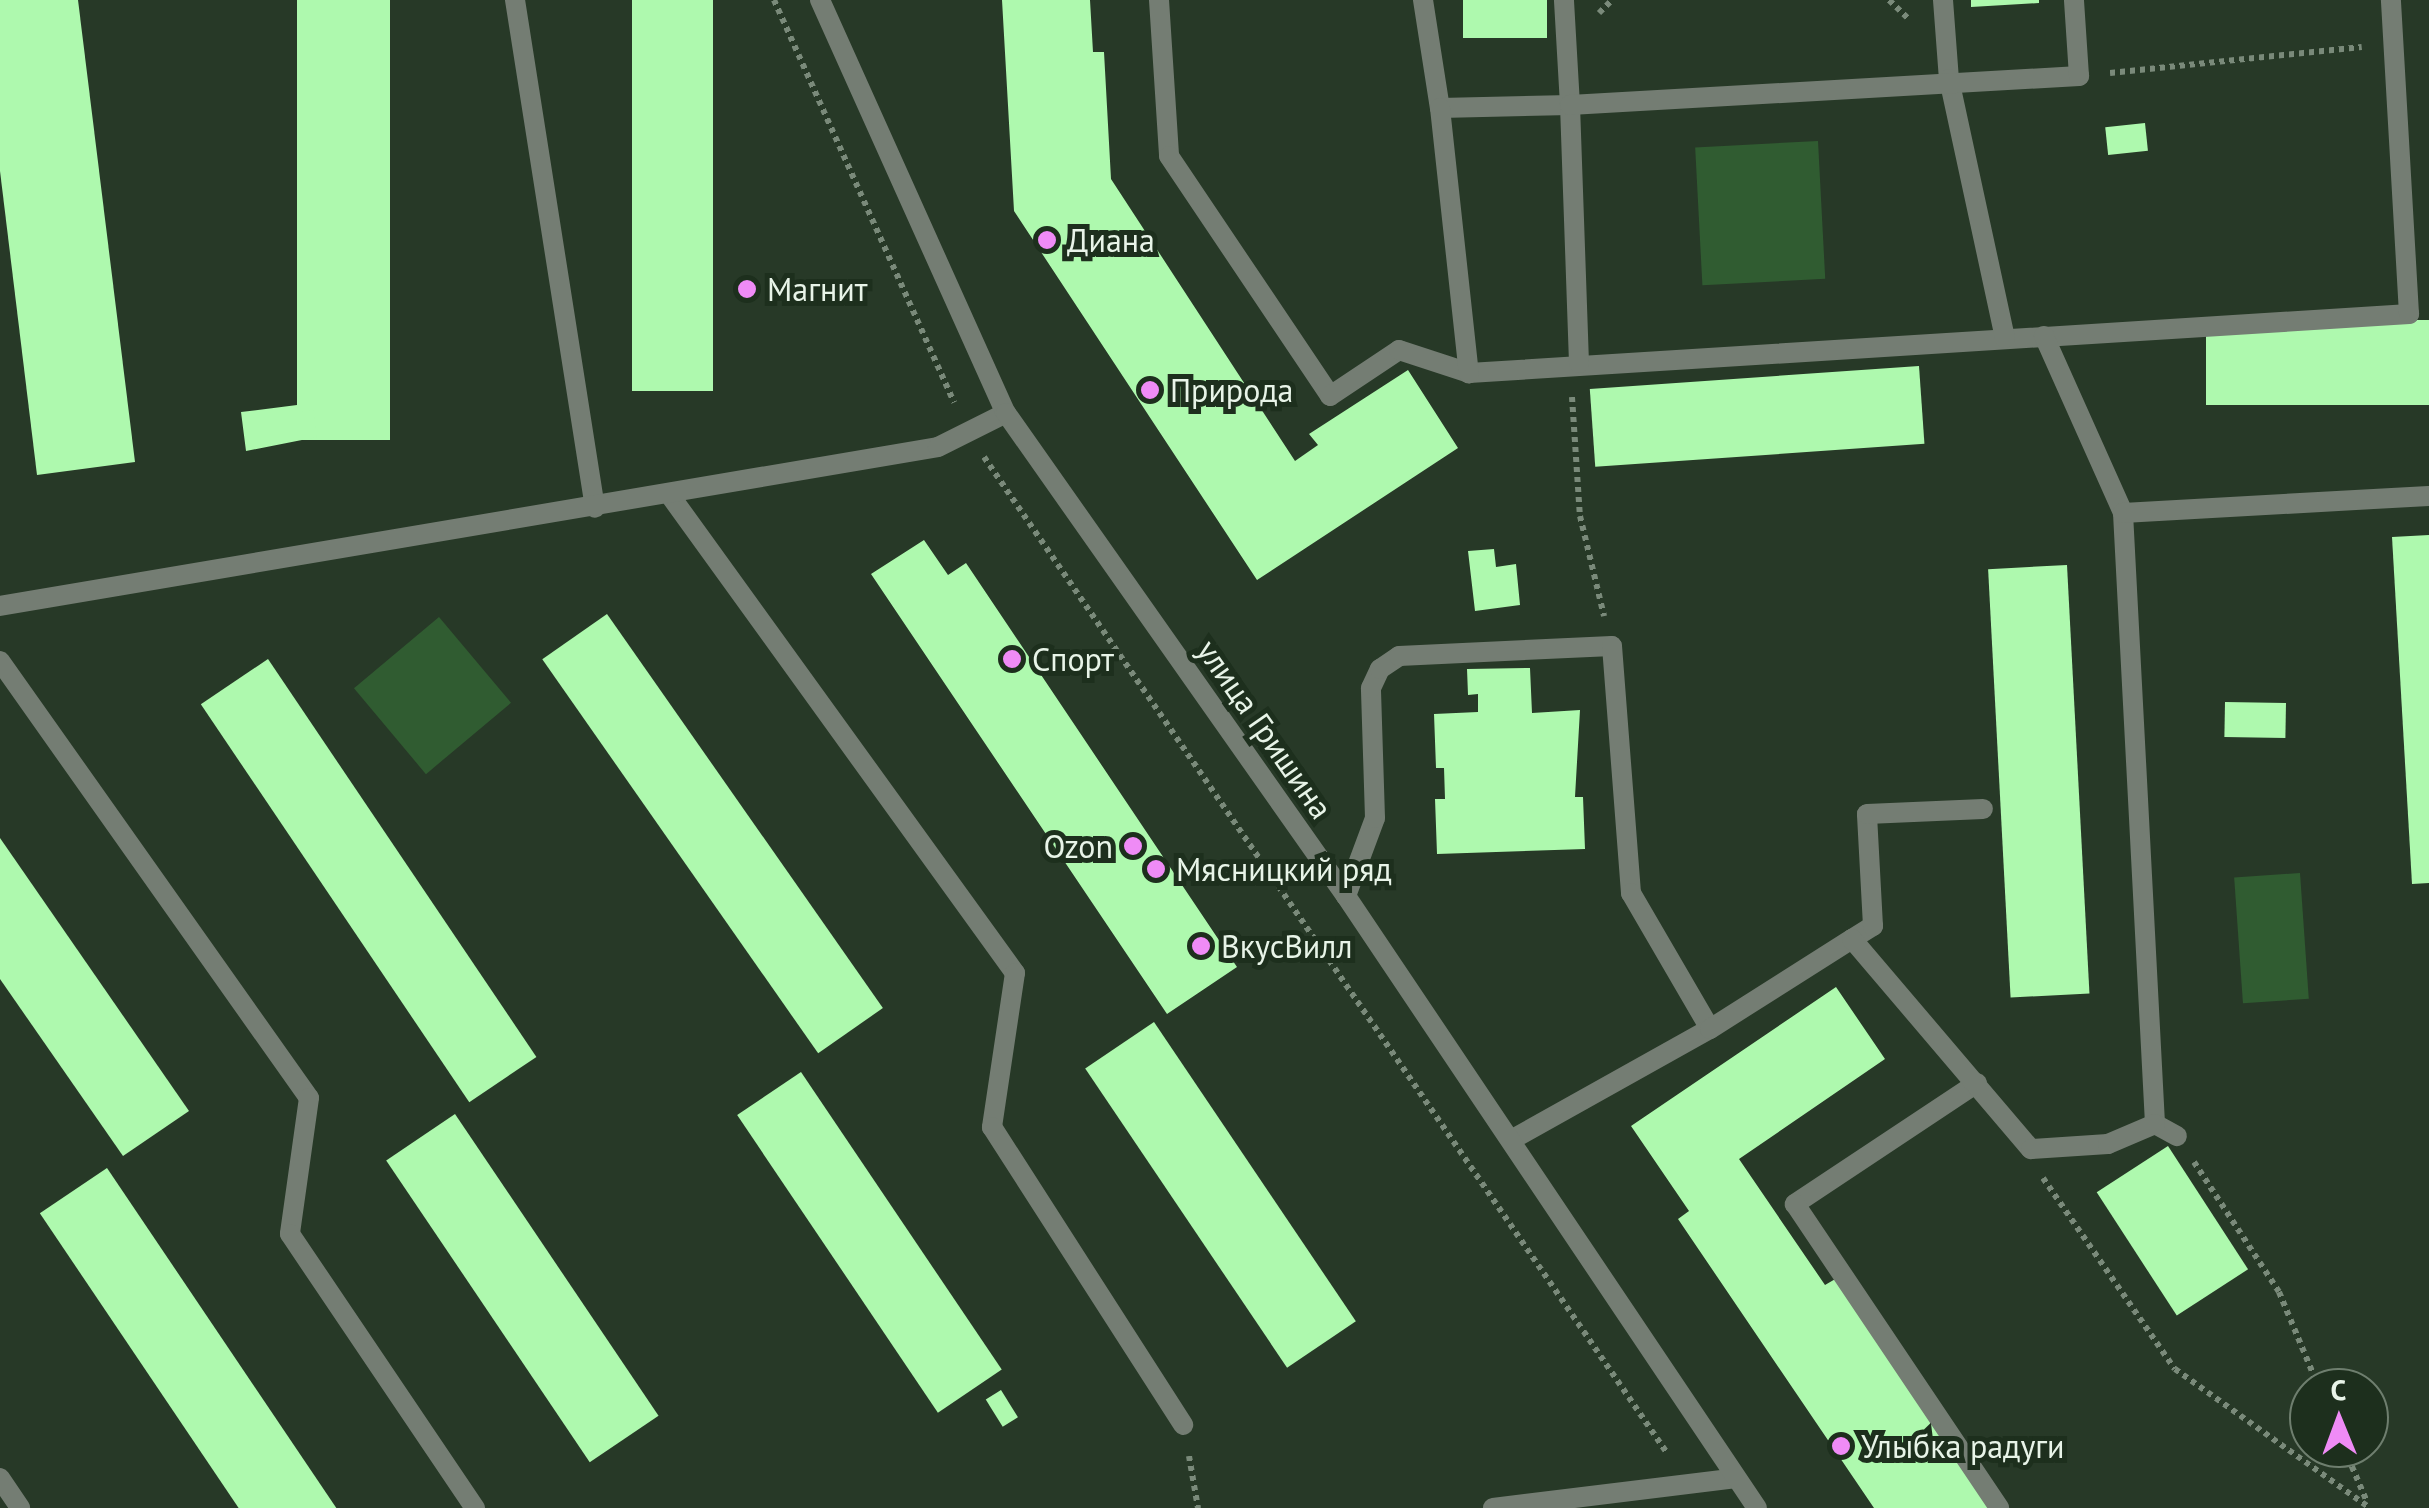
<!DOCTYPE html>
<html>
<head>
<meta charset="utf-8">
<style>
	body { margin:0 }
	#map { position:relative; width:2429px; height:1508px; overflow:hidden; background:#273927; font-family:"PT Sans",sans-serif }
	div>[style] { position:absolute }
	.green>* { inset:0; background:#305c31; transform-origin:0 0 }
	.building>* { inset:0; background:#aef9ae; transform-origin:0 0 }
	.path>* { height:6px; margin-top:-3px; transform-origin:0; background:repeating-linear-gradient(90deg,#7a8a7a 0 5px,transparent 0 10px) }
	.lane>* { height:20px; margin:-10px; padding:0 10px; transform-origin:10px; border-radius:10px; background:#747d73 }
	.street>* { height:20px; margin:-10px; padding:0 10px; transform-origin:10px; border-radius:10px; background:#747d73 }
	.dots>* { width:28px; height:28px; translate:-50% -50%; box-sizing:border-box; border:5px solid #1d2f1d; border-radius:50% }
	span { translate:-50% -50%; white-space:nowrap; text-align:center; line-height:1.15; -webkit-text-stroke:10px #1d2f1d; paint-order:stroke }
	.poi-label { font-size:32px; color:#e8f4e8 }
	.left { translate:0 -50%; text-align:left }
	.right { translate:-100% -50%; text-align:right }
	.street-label { font-size:32px; color:#e8f4e8 }
	.north { position:absolute; left:2289px; top:1368px; width:100px; height:100px; box-sizing:border-box; background:#1d2f1d; border:2px solid #6e7e6e; border-radius:50%; rotate:359deg; font-size:28px; font-weight:700; line-height:40px; text-align:center; color:#e8f4e8 }
	.north::after { content:''; display:block; margin:auto; width:35px; height:45px; background:#ef8bf6; clip-path:polygon(50% 0,100% 100%,50% 72%,0 100%) }
</style>
</head>
<body>
<div id="map">
	<div class="green">
		<div style="left:1818px;top:141px;width:138px;height:123px;rotate:87deg"></div>
		<div style="left:439px;top:617px;width:112px;height:111px;rotate:50deg"></div>
		<div style="left:2300px;top:873px;width:126px;height:66px;rotate:86deg"></div>
	</div>
	<div class="building">
		<div style="clip-path:polygon(0 0,78px 0,135px 462px,37px 475px,0 171px)"></div>
		<div style="left:297px;top:0;width:93px;height:440px"></div>
		<div style="left:632px;top:0;width:81px;height:391px"></div>
		<div style="clip-path:polygon(1002px 0,1090px 0,1093px 52px,1104px 52px,1111px 179px,1295px 461px,1318px 445px,1309px 434px,1408px 370px,1458px 448px,1257px 580px,1014px 211px)"></div>
		<div style="left:1463px;top:0;width:84px;height:38px"></div>
		<div style="clip-path:polygon(1971px 0,2039px 0,2039px 3px,1971px 7px)"></div>
		<div style="left:2145px;top:123px;width:28px;height:40px;rotate:84deg"></div>
		<div style="left:2429px;top:320px;width:85px;height:223px;rotate:90deg"></div>
		<div style="left:1919px;top:366px;width:78px;height:330px;rotate:86deg"></div>
		<div style="clip-path:polygon(297px 405px,298px 412px,314px 410px,317px 437px,246px 451px,241px 412px)"></div>
		<div style="clip-path:polygon(2429px 535px,2429px 883px,2412px 884px,2392px 537px)"></div>
		<div style="clip-path:polygon(924px 540px,948px 575px,966px 563px,1237px 967px,1167px 1014px,871px 574px)"></div>
		<div style="clip-path:polygon(1494px 549px,1496px 567px,1516px 564px,1520px 605px,1475px 611px,1468px 551px)"></div>
		<div style="left:2067px;top:565px;width:429px;height:79px;rotate:87deg"></div>
		<div style="left:607px;top:614px;width:481px;height:79px;rotate:55deg"></div>
		<div style="left:268px;top:659px;width:480px;height:81px;rotate:56deg"></div>
		<div style="clip-path:polygon(1530px 668px,1532px 713px,1580px 710px,1575px 797px,1583px 797px,1585px 849px,1437px 854px,1435px 799px,1445px 799px,1444px 768px,1436px 768px,1434px 714px,1478px 712px,1478px 694px,1468px 695px,1467px 669px)"></div>
		<div style="left:2225px;top:702px;width:61px;height:35px;rotate:1deg"></div>
		<div style="clip-path:polygon(0 838px,189px 1111px,123px 1156px,0 979px)"></div>
		<div style="clip-path:polygon(1836px 987px,1885px 1059px,1739px 1159px,1825px 1285px,1837px 1278px,1995px 1508px,1874px 1508px,1678px 1219px,1689px 1211px,1631px 1126px)"></div>
		<div style="left:1154px;top:1022px;width:361px;height:83px;rotate:56deg"></div>
		<div style="left:801px;top:1072px;width:359px;height:77px;rotate:56deg"></div>
		<div style="left:455px;top:1114px;width:364px;height:83px;rotate:56deg"></div>
		<div style="left:2168px;top:1146px;width:147px;height:85px;rotate:57deg"></div>
		<div style="left:107px;top:1168px;width:411px;height:81px;rotate:56deg"></div>
		<div style="left:1001px;top:1390px;width:32px;height:18px;rotate:58deg"></div>
	</div>
	<div class="path">
		<div style="left:774px;top:0;width:441px;rotate:65.9deg"></div>
		<div style="left:1889px;top:0;width:29px;rotate:44deg"></div>
		<div style="left:1599px;top:13px;width:18px;rotate:-45deg"></div>
		<div style="left:2110px;top:73px;width:253px;rotate:-5.9deg"></div>
		<div style="left:1572px;top:397px;width:119px;rotate:86.2deg"></div>
		<div style="left:1580px;top:516px;width:103px;rotate:76.5deg"></div>
		<div style="left:984px;top:457px;width:1208px;rotate:55.56deg"></div>
		<div style="left:2194px;top:1162px;width:155px;rotate:56.8deg"></div>
		<div style="left:2279px;top:1292px;width:104px;rotate:67.4deg"></div>
		<div style="left:2043px;top:1178px;width:232px;rotate:55.4deg"></div>
		<div style="left:2175px;top:1369px;width:239px;rotate:35.5deg"></div>
		<div style="left:2344px;top:1448px;width:59px;rotate:66.9deg"></div>
		<div style="left:1189px;top:1456px;width:53px;rotate:80.2deg"></div>
	</div>
	<div class="lane">
		<div style="left:515px;top:0;width:514px;rotate:81.05deg"></div>
		<div style="left:1159px;top:0;width:156px;rotate:86.3deg"></div>
		<div style="left:1169px;top:156px;width:289px;rotate:56.1deg"></div>
		<div style="left:1330px;top:396px;width:83px;rotate:-33.7deg"></div>
		<div style="left:1399px;top:350px;width:74px;rotate:18.2deg"></div>
		<div style="left:1469px;top:373px;width:942px;rotate:-3.59deg"></div>
		<div style="left:2409px;top:314px;width:315px;rotate:-93.3deg"></div>
		<div style="left:1423px;top:0;width:109px;rotate:81.1deg"></div>
		<div style="left:1440px;top:108px;width:130px;rotate:-1.3deg"></div>
		<div style="left:1570px;top:105px;width:105px;rotate:-93.3deg"></div>
		<div style="left:1943px;top:0;width:79px;rotate:85.7deg"></div>
		<div style="left:1949px;top:79px;width:265px;rotate:77.8deg"></div>
		<div style="left:1440px;top:108px;width:267px;rotate:83.8deg"></div>
		<div style="left:2044px;top:336px;width:194px;rotate:65.9deg"></div>
		<div style="left:2123px;top:513px;width:612px;rotate:87deg"></div>
		<div style="left:2155px;top:1124px;width:25px;rotate:29deg"></div>
		<div style="left:1579px;top:363px;width:258px;rotate:-92deg"></div>
		<div style="left:1570px;top:105px;width:510px;rotate:-3.26deg"></div>
		<div style="left:2079px;top:76px;width:76px;rotate:-93.8deg"></div>
		<div style="left:669px;top:494px;width:591px;rotate:54.16deg"></div>
		<div style="left:1015px;top:973px;width:156px;rotate:98.5deg"></div>
		<div style="left:992px;top:1127px;width:354px;rotate:57.3deg"></div>
		<div style="left:2123px;top:513px;width:306px;rotate:-3.2deg"></div>
		<div style="left:0;top:606px;width:951px;rotate:-9.62deg"></div>
		<div style="left:938px;top:447px;width:76px;rotate:-26.6deg"></div>
		<div style="left:0;top:661px;width:535px;rotate:54.74deg"></div>
		<div style="left:309px;top:1098px;width:137px;rotate:98deg"></div>
		<div style="left:290px;top:1234px;width:331px;rotate:56deg"></div>
		<div style="left:1346px;top:896px;width:83px;rotate:-69.6deg"></div>
		<div style="left:1375px;top:818px;width:130px;rotate:-91.8deg"></div>
		<div style="left:1371px;top:688px;width:21px;rotate:-65deg"></div>
		<div style="left:1380px;top:669px;width:23px;rotate:-34deg"></div>
		<div style="left:1399px;top:656px;width:213px;rotate:-2.7deg"></div>
		<div style="left:1612px;top:646px;width:248px;rotate:85.6deg"></div>
		<div style="left:1631px;top:893px;width:157px;rotate:59.8deg"></div>
		<div style="left:1852px;top:939px;width:25px;rotate:-32deg"></div>
		<div style="left:1873px;top:926px;width:112px;rotate:-93.1deg"></div>
		<div style="left:1867px;top:814px;width:116px;rotate:-2.5deg"></div>
		<div style="left:1977px;top:1083px;width:219px;rotate:146.4deg"></div>
		<div style="left:1795px;top:1204px;width:366px;rotate:56.1deg"></div>
		<div style="left:1511px;top:1140px;width:228px;rotate:-29.2deg"></div>
		<div style="left:1710px;top:1029px;width:168px;rotate:-32.4deg"></div>
		<div style="left:1852px;top:939px;width:276px;rotate:49.6deg"></div>
		<div style="left:2031px;top:1149px;width:77px;rotate:-3.7deg"></div>
		<div style="left:2108px;top:1144px;width:51px;rotate:-23.1deg"></div>
		<div style="left:0;top:1478px;width:36px;rotate:56deg"></div>
		<div style="left:1493px;top:1508px;width:245px;rotate:-7deg"></div>
	</div>
	<div class="street">
		<div style="left:820px;top:0;width:453px;rotate:65.8deg"></div>
		<div style="left:1006px;top:413px;width:591px;rotate:54.86deg"></div>
		<div style="left:1346px;top:896px;width:737px;rotate:56.12deg"></div>
	</div>
	<div class="dots">
		<div style="left:1047px;top:240px;background:#ef8bf6"></div>
		<div style="left:747px;top:289px;background:#ef8bf6"></div>
		<div style="left:1150px;top:390px;background:#ef8bf6"></div>
		<div style="left:1012px;top:659px;background:#ef8bf6"></div>
		<div style="left:1133px;top:846px;background:#ef8bf6"></div>
		<div style="left:1156px;top:869px;background:#ef8bf6"></div>
		<div style="left:1201px;top:946px;background:#ef8bf6"></div>
		<div style="left:1841px;top:1446px;background:#ef8bf6"></div>
	</div>
	<div class="poi-label">
		<span class="left" style="left:1067px;top:240px">Диана</span>
		<span class="left" style="left:767px;top:289px">Магнит</span>
		<span class="left" style="left:1170px;top:390px">Природа</span>
		<span class="left" style="left:1032px;top:659px">Спорт</span>
		<span class="right" style="left:1113px;top:846px">Ozon</span>
		<span class="left" style="left:1176px;top:869px">Мясницкий ряд</span>
		<span class="left" style="left:1221px;top:946px">ВкусВилл</span>
		<span class="left" style="left:1861px;top:1446px">Улыбка радуги</span>
	</div>
	<div class="street-label">
		<span style="left:1265px;top:729px;rotate:55deg">улица Гришина</span>
	</div>
	<div class="north">С</div>
</div>
</body>
</html>
